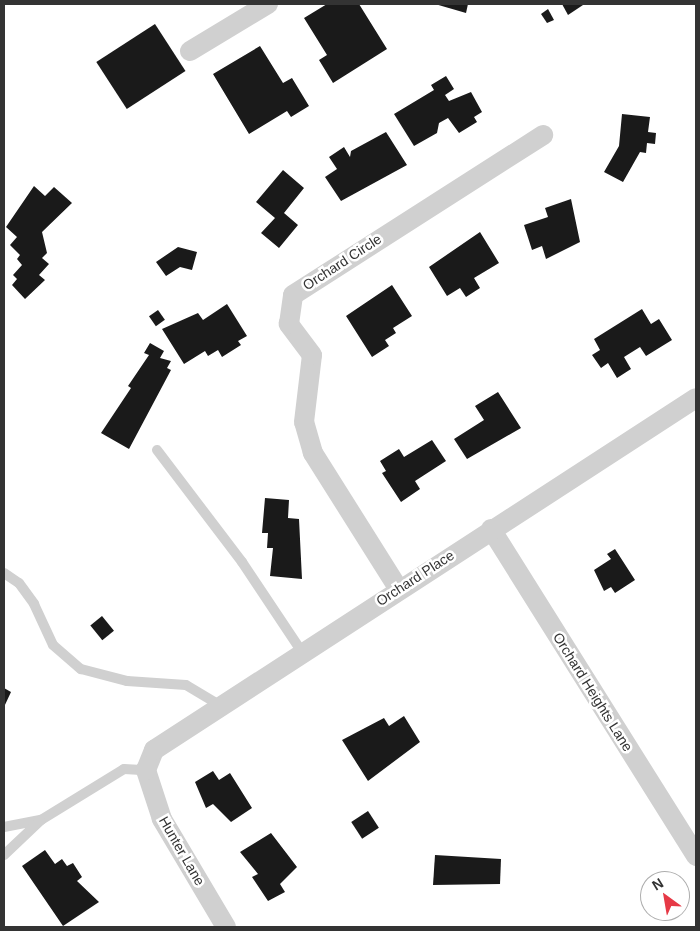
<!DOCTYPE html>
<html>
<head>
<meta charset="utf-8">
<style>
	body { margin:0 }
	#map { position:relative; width:700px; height:931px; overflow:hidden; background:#fff; font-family:Arial,sans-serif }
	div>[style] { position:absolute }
	.building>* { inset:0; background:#1a1a1a; transform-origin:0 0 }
	.lane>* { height:10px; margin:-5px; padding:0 5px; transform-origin:5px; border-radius:5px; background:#d0d0d0 }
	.street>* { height:20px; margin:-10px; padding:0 10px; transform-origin:10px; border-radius:10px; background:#d0d0d0 }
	span { translate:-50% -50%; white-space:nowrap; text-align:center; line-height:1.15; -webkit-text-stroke:5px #fff; paint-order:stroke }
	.street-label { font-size:14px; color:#333 }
	.frame { position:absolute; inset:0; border:5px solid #333; pointer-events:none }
	.north { position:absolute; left:640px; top:871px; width:50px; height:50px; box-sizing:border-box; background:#fff; border:1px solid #adadad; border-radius:50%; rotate:328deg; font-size:14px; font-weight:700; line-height:20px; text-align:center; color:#333 }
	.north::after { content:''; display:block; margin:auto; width:18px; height:22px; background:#e63946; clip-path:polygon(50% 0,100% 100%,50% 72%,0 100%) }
</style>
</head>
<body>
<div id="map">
	<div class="building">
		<div style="clip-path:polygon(327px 4px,359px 4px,387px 49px,333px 83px,319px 60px,327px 55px,304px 18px)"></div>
		<div style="clip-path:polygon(435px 4px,468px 4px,466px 13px)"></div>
		<div style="clip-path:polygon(562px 4px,582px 4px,583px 5px,568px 15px)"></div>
		<div style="clip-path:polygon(548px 9px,554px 20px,547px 23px,541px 14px)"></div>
		<div style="left:155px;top:24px;width:56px;height:70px;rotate:57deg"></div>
		<div style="clip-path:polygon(260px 46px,283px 83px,292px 78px,309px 106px,291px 117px,287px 111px,249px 134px,213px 74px)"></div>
		<div style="clip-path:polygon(446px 76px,454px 89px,445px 95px,449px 101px,471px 92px,482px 112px,474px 117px,477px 122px,459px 133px,448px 118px,439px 123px,437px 133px,414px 146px,394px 114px,434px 90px,431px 85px)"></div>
		<div style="clip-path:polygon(622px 114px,650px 117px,648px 132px,656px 133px,655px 144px,647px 143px,646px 153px,640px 152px,623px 182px,604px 172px,619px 146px)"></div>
		<div style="clip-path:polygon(386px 132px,407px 165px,341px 201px,325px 177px,337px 169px,329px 157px,344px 147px,350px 157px,351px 151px)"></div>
		<div style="clip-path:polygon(283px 170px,304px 188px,284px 213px,298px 225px,279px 248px,261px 233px,275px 218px,256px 202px)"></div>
		<div style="clip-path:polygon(34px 186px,45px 196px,54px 187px,72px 203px,42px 232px,47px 253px,42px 258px,49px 264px,39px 275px,45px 280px,25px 299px,12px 285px,17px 279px,13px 275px,22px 265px,17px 259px,20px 255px,10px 245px,17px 237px,6px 227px)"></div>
		<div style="clip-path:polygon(571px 199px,580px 242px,546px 259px,542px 246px,532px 250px,524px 225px,548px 217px,545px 208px)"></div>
		<div style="clip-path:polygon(480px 232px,499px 263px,474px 278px,480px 288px,466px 297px,460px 288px,447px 296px,429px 267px)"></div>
		<div style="clip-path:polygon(178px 247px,197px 252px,192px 270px,180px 267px,166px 276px,156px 262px)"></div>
		<div style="clip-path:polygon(392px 285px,412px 316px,393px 328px,396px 333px,385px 340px,389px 346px,372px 357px,346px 316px)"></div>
		<div style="clip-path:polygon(227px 304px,247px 336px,238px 341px,241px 345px,222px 357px,218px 350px,208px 356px,205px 351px,184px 364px,162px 329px,198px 313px,203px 320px)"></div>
		<div style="clip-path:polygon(642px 309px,651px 324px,659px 319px,672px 340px,646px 356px,640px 347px,624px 357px,631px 369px,617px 378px,608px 363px,601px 368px,592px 355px,600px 350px,594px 339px)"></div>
		<div style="left:158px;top:310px;width:12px;height:11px;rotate:55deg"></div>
		<div style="clip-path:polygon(150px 343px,164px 351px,160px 358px,171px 361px,167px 368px,171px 370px,129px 449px,101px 433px,131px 388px,128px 386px,149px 355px,144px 353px)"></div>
		<div style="clip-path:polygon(498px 392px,521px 428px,467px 459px,454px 439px,484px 420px,475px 406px)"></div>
		<div style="clip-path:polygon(432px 440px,446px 461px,415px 481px,420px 489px,401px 502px,382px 473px,386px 471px,380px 461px,399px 449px,404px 457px)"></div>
		<div style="clip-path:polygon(265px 498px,289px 500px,288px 518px,299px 519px,302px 579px,270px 576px,273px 548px,267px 548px,268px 533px,262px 533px)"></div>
		<div style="clip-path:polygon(615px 549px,635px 580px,615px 593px,611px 587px,604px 591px,594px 570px,611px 559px,607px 554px)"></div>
		<div style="left:102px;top:616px;width:19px;height:15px;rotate:51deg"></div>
		<div style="clip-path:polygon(4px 688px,11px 692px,4px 707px)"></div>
		<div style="clip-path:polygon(404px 716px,420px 742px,368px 781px,342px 740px,384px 718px,389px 726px)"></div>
		<div style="clip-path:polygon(213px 771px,219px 780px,230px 773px,252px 808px,231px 822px,213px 804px,206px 808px,195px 782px)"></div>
		<div style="left:368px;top:811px;width:20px;height:20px;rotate:57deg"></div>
		<div style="clip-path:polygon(271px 833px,297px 867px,280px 884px,285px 892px,268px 901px,252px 877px,258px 874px,240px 852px)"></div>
		<div style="clip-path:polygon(45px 850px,55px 864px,62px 859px,67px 866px,73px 863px,82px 877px,77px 881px,99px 902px,63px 926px,22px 866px)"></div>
		<div style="clip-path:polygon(435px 855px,501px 859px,500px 884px,433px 885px)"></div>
	</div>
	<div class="lane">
		<div style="left:157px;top:450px;width:141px;rotate:52.8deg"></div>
		<div style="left:242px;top:562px;width:108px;rotate:56.3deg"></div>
		<div style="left:4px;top:573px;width:18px;rotate:34deg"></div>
		<div style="left:19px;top:583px;width:26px;rotate:54deg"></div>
		<div style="left:34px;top:604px;width:45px;rotate:65.1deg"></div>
		<div style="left:53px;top:645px;width:37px;rotate:41deg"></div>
		<div style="left:81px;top:669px;width:48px;rotate:14.6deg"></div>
		<div style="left:127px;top:681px;width:59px;rotate:3.9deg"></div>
		<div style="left:186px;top:685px;width:39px;rotate:31deg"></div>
		<div style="left:4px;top:827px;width:38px;rotate:-11deg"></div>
		<div style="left:41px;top:820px;width:97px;rotate:-31.6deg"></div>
		<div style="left:124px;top:769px;width:22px;rotate:3deg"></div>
		<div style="left:4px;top:855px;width:50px;rotate:-43.4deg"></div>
	</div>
	<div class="street">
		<div style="left:190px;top:51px;width:91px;rotate:-31.1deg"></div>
		<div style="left:491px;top:529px;width:386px;rotate:57.9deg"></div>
		<div style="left:398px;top:588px;width:160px;rotate:-122.2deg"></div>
		<div style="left:313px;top:453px;width:32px;rotate:-106deg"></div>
		<div style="left:304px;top:422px;width:67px;rotate:-83.2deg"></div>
		<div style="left:312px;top:355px;width:39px;rotate:-127deg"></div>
		<div style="left:289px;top:324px;width:29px;rotate:-82deg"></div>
		<div style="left:293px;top:295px;width:297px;rotate:-32.6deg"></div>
		<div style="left:226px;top:927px;width:126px;rotate:-120.7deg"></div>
		<div style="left:162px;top:819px;width:52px;rotate:-108.1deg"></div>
		<div style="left:146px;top:770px;width:22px;rotate:-68deg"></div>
		<div style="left:154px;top:750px;width:646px;rotate:-33deg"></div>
	</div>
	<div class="street-label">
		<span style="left:342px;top:262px;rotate:-33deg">Orchard Circle</span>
		<span style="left:415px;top:578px;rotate:-33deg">Orchard Place</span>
		<span style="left:593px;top:692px;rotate:58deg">Orchard Heights Lane</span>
		<span style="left:182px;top:851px;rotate:60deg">Hunter Lane</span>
	</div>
	<div class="frame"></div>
	<div class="north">N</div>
</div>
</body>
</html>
